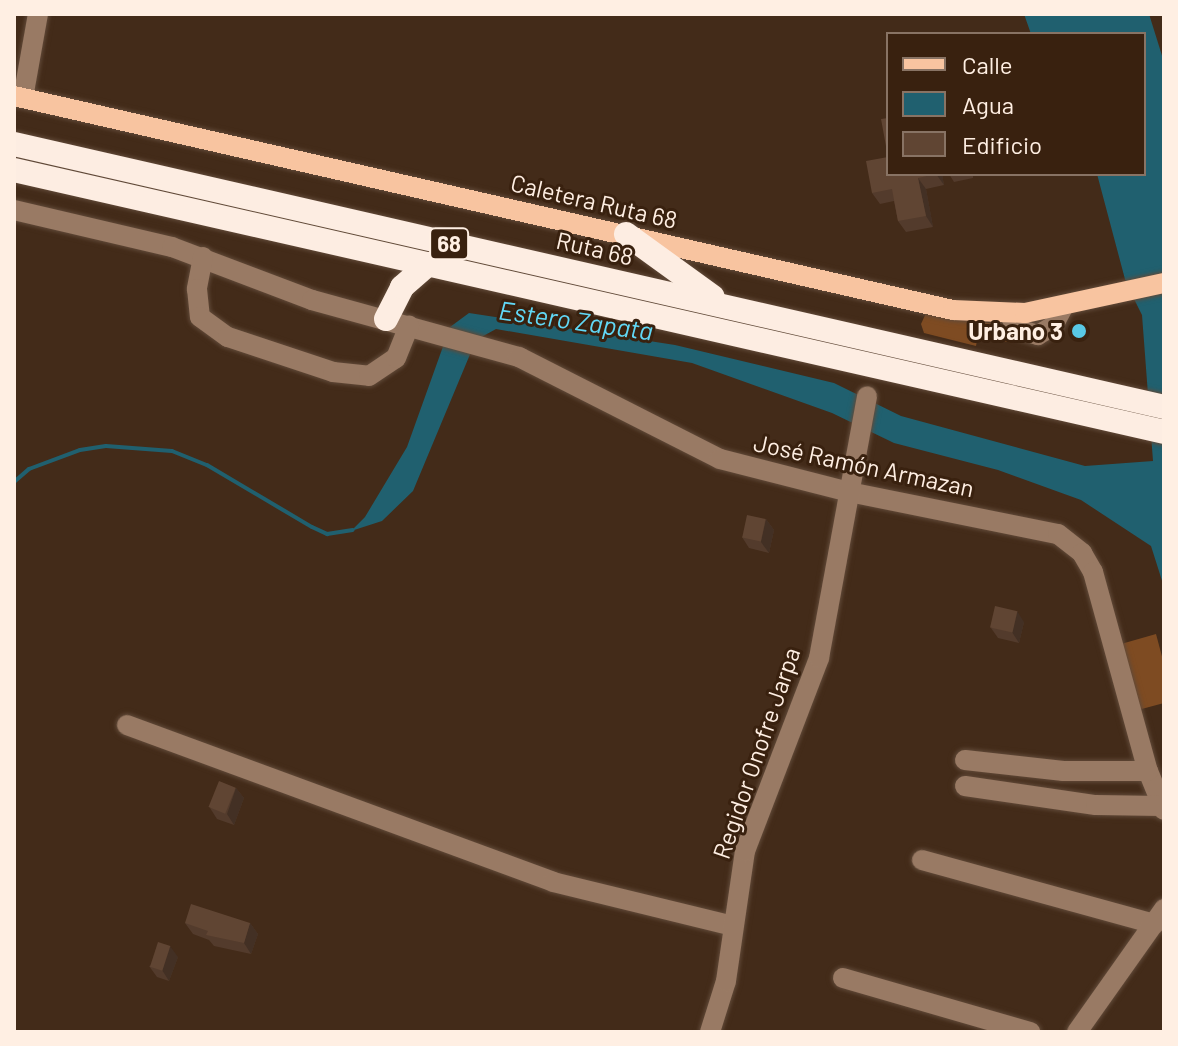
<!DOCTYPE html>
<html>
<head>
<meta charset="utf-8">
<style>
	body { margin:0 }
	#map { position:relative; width:1178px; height:1046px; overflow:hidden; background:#432b19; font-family:Barlow,sans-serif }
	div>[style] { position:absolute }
	.green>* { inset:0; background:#7e4b22 }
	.water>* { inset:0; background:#20606f }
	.stream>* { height:4px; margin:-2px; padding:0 2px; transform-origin:2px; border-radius:2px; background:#20606f }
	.roads { filter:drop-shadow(0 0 2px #614a39) drop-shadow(0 0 2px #614a39) }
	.minor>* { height:20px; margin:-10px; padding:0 10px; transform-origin:10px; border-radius:10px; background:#997a64 }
	.major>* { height:20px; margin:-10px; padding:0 10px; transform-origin:10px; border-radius:10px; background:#f8c4a0 }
	.highway>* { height:24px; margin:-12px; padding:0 12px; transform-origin:12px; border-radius:12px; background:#fdede2 }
	.wall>* { inset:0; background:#533b2c }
	.shaded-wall>* { inset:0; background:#433024 }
	.building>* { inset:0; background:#604533; transform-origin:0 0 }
	.dots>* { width:22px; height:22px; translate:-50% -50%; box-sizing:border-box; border:4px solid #39210f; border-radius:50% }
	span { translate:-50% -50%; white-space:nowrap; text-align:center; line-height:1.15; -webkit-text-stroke:6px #39210f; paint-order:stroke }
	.shield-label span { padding:2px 6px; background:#39210f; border:2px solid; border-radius:6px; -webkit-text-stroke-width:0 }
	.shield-label { font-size:22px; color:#ffefe3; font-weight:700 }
	.street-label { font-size:24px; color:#ffefe3 }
	.poi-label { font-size:24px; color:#ffefe3; font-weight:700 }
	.right { translate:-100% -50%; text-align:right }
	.water-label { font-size:26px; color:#61d8f6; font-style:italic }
	.frame { position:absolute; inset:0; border:16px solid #ffefe3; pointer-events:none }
	.legend { position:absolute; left:886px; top:32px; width:260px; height:144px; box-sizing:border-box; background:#39210f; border:2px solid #887364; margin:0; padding:10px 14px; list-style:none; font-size:24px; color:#ffefe3 }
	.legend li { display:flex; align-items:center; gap:16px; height:40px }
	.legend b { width:40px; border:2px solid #887364 }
</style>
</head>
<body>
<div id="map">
	<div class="green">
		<div style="clip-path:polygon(927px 311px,1004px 326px,1012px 343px,978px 335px,976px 346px,924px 333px,921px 324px)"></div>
		<div style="clip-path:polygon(1156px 634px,1164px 664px,1164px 703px,1138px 710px,1121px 644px)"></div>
	</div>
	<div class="water">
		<div style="clip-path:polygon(1024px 14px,1149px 14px,1164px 62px,1164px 587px,1151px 546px,1081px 500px,998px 470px,894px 443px,832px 413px,692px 363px,496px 329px,476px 340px,413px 491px,382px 521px,351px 531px,365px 517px,407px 447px,450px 327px,469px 313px,675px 345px,834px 383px,901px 416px,1085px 466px,1153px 461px,1142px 315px,1126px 283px,1097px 174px,1144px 174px,1144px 34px,1031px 34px)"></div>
	</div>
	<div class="stream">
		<div style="left:14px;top:482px;width:20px;rotate:-41deg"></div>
		<div style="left:29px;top:469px;width:54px;rotate:-20.4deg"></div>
		<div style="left:80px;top:450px;width:26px;rotate:-9deg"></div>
		<div style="left:106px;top:446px;width:66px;rotate:4.3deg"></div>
		<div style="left:172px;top:451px;width:38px;rotate:22deg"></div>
		<div style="left:207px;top:465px;width:122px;rotate:30.6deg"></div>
		<div style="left:312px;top:527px;width:17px;rotate:25deg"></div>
		<div style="left:327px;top:534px;width:26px;rotate:-9deg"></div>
	</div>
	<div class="roads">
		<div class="minor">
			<div style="left:23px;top:98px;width:85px;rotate:-79.9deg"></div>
			<div style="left:14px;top:210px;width:162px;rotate:13.2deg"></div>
			<div style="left:172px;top:247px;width:150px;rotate:20.7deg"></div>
			<div style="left:312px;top:300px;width:215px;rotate:15.4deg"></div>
			<div style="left:519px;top:357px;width:225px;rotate:26.9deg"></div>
			<div style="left:720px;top:459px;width:133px;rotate:14.3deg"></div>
			<div style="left:849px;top:492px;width:213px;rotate:11.4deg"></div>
			<div style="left:1058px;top:534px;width:31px;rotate:38deg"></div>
			<div style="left:1082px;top:553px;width:22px;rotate:60deg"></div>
			<div style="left:1093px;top:572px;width:206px;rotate:74.6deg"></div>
			<div style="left:1148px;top:771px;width:42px;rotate:67.7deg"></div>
			<div style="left:203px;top:257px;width:33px;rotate:101deg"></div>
			<div style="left:197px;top:289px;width:28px;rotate:84deg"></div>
			<div style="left:200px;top:317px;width:34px;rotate:36deg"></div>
			<div style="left:228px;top:337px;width:111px;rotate:18.4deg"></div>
			<div style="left:333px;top:372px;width:36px;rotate:6deg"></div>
			<div style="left:369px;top:376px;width:32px;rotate:-34deg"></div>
			<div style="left:396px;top:358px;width:35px;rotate:-68deg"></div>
			<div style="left:1009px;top:314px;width:17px;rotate:59deg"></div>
			<div style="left:1018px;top:329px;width:21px;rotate:17deg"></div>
			<div style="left:1038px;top:335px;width:17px;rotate:-31deg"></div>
			<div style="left:1053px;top:326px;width:21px;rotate:-62deg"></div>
			<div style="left:127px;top:725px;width:454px;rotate:20.2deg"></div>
			<div style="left:553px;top:882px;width:185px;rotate:13.7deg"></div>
			<div style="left:965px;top:760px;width:99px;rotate:6.4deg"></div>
			<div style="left:1063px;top:771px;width:85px"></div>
			<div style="left:965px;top:786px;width:132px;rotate:8.3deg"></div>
			<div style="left:1096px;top:805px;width:65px;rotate:0.9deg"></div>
			<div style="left:922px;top:860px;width:241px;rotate:15.4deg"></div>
			<div style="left:843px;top:978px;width:195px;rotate:16.1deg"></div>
			<div style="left:710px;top:1032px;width:53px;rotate:-72.6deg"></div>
			<div style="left:726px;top:981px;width:131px;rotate:-81.7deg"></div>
			<div style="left:745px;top:851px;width:207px;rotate:-69deg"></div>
			<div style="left:819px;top:658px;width:266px;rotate:-79.6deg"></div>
			<div style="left:1077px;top:1032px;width:151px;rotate:-54.7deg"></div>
		</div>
		<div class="major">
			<div style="left:14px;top:96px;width:963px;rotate:12.84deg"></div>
			<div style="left:953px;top:310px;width:72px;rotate:2.4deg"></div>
			<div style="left:1025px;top:313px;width:142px;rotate:-12.2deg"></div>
		</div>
		<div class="highway">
			<div style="left:14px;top:144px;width:1180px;rotate:12.88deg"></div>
			<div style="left:14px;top:170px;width:1179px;rotate:12.83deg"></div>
			<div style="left:626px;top:234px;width:107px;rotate:35.9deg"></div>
			<div style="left:386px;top:319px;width:36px;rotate:-63deg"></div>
			<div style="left:402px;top:287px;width:35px;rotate:-41deg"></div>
		</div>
	</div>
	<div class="wall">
		<div style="clip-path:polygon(888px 157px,888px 174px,942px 174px,944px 185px,926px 189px,933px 227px,906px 232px,898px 221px,894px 201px,880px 204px,872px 193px)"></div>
		<div style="clip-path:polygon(949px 174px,973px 174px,973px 178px,954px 182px)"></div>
		<div style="clip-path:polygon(766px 519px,774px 530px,769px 553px,749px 548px,742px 537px)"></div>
		<div style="clip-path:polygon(1024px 622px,1019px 643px,998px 638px,991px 628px)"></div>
		<div style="clip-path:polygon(236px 788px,244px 798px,234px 825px,217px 819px,210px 808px)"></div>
		<div style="clip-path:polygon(185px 923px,250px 923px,258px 934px,251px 954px,214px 946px,209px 940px,193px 934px)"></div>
		<div style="clip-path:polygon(178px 957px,169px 981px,157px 977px,149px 966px)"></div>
	</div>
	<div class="shaded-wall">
		<div style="clip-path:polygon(936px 174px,942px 174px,944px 185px)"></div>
		<div style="clip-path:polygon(918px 178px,926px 189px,933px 227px,926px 216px)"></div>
		<div style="clip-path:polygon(766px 519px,774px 530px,769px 553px,761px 542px)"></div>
		<div style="clip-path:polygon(1017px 611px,1024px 622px,1019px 643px,1012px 632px)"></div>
		<div style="clip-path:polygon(236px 788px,244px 798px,234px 825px,227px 814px)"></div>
		<div style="clip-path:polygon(250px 923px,258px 934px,251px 954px,244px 943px)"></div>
		<div style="clip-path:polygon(170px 946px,178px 957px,169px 981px,162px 970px)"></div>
	</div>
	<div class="building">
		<div style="clip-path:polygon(888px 118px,888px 174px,936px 174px,918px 178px,926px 216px,898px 221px,892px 189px,872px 193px,866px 161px,888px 157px,881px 119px)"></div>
		<div style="left:747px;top:515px;width:19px;height:23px;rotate:12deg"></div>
		<div style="left:995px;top:606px;width:23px;height:22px;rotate:13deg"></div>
		<div style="left:219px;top:781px;width:18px;height:28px;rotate:22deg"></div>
		<div style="clip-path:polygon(191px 904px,250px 923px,244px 943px,206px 935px,208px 931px,185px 923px)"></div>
		<div style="left:158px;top:942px;width:13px;height:26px;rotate:18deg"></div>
	</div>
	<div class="dots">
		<div style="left:1079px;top:331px;background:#59c8e4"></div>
	</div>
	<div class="shield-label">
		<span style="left:449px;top:244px">68</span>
	</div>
	<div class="street-label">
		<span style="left:594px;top:201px;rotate:13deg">Caletera Ruta 68</span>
		<span style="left:595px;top:248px;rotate:13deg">Ruta 68</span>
		<span style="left:864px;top:465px;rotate:12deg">José Ramón Armazan</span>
		<span style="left:756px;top:753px;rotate:-71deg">Regidor Onofre Jarpa</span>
	</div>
	<div class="poi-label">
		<span class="right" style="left:1063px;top:331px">Urbano 3</span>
	</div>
	<div class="water-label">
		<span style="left:576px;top:320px;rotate:8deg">Estero Zapata</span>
	</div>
	<div class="frame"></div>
	<ul class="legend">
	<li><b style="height:10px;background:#f8c4a0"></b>Calle</li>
	<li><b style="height:22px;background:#20606f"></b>Agua</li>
	<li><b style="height:22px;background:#604533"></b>Edificio</li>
	</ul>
</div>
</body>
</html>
